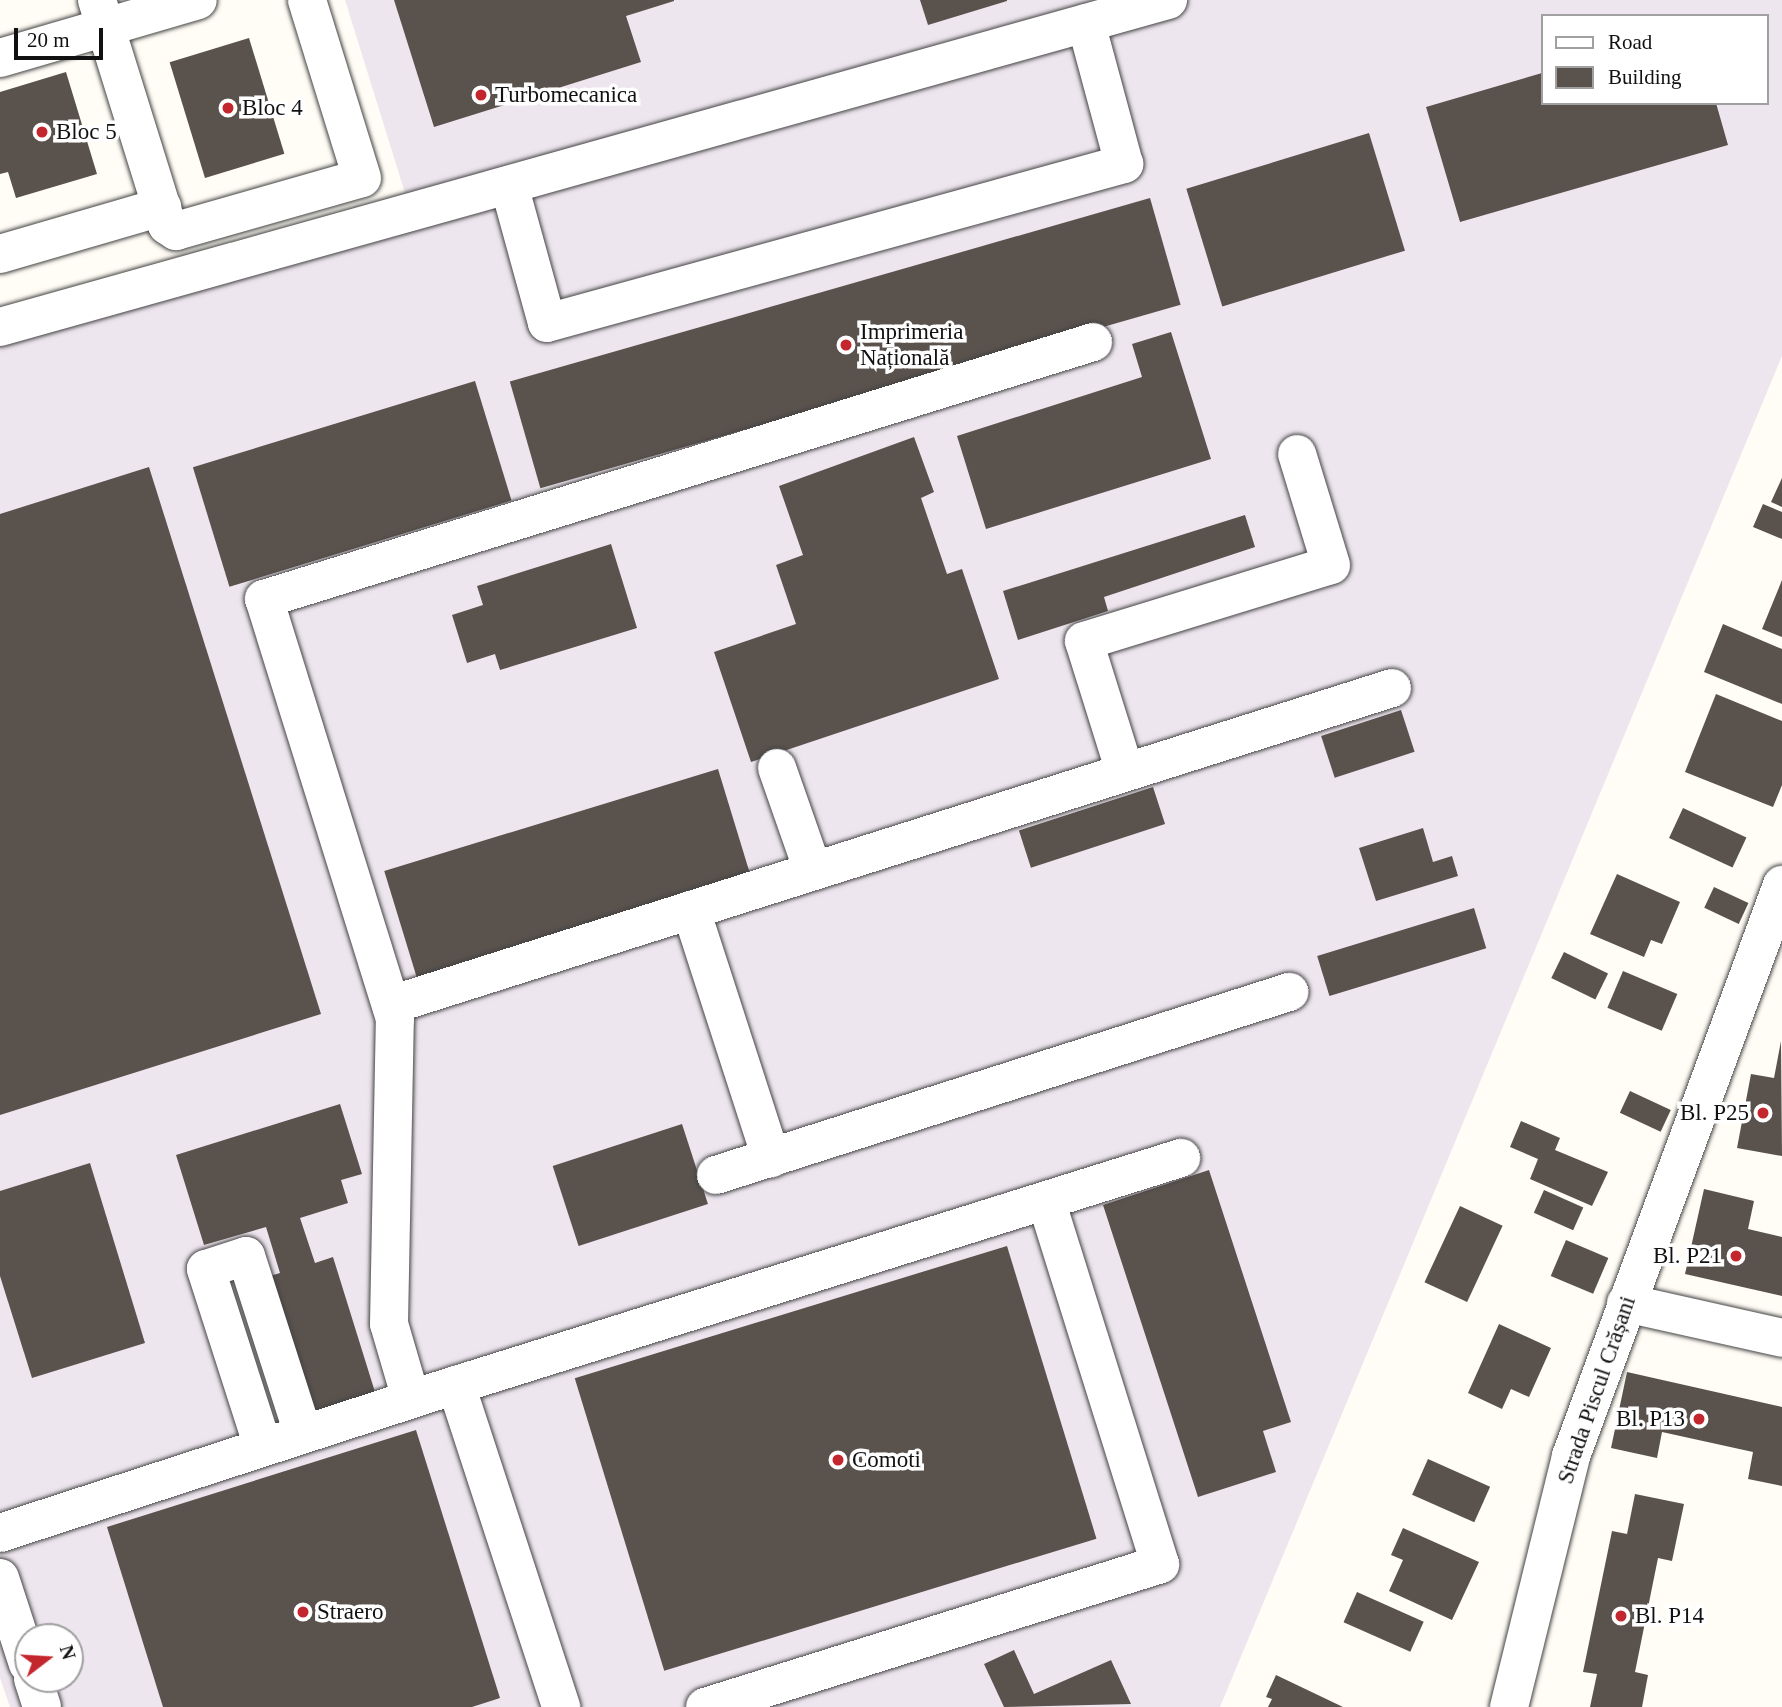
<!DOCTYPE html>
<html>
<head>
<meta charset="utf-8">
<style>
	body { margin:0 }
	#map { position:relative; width:1782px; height:1707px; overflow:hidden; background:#fffdf5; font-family:Georgia,serif }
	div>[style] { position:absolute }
	.industrial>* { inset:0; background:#eee6ef }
	.building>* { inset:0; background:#5a524d; transform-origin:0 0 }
	.roads { filter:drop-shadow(0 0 2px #444) drop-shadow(0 0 2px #444) }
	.minor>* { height:38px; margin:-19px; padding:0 19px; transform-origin:19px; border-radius:19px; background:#fff }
	.dots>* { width:19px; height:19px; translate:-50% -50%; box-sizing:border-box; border:4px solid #fff; border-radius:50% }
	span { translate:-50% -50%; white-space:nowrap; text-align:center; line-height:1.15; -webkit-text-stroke:7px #fff; paint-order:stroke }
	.poi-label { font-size:23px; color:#111 }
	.left { translate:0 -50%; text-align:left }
	.right { translate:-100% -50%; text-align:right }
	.street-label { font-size:23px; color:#111 }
	.legend { position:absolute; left:1541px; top:14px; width:228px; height:91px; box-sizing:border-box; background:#fff; border:2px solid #a0a0a0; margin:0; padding:9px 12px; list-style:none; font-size:21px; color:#111 }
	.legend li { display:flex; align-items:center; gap:14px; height:35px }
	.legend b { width:35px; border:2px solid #a0a0a0 }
	.north { position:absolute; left:14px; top:1623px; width:70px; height:70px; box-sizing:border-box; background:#fff; border:2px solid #a0a0a0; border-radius:50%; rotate:73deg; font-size:19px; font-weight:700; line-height:28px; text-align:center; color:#111 }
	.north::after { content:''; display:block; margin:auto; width:24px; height:32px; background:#c4262e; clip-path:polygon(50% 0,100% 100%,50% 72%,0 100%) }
	.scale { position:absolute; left:14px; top:28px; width:89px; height:32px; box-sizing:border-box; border:4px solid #111; border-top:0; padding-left:9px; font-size:21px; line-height:24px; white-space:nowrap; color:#111; -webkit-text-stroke:5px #fff; paint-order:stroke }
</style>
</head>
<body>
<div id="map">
	<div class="industrial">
		<div style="clip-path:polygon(evenodd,345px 0,1782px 0,1782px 356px,1220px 1707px,10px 1707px,0 1678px,0 309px,405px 193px,345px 0,1542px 16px,1766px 16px,1766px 103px,1542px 103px,1542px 16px,345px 0,28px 1637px,70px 1637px,70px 1679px,28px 1679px,28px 1637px)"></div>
	</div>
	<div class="building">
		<div style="clip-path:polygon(394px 0,674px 0,674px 1px,626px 16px,641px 62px,434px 127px)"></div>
		<div style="clip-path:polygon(920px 0,1007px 0,1007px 1px,928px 25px)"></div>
		<div style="left:249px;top:38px;width:121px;height:83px;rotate:73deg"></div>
		<div style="clip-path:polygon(66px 72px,97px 174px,16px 198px,8px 172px,0 174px,0 92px)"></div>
		<div style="clip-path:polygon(1542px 73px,1542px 103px,1716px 103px,1728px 145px,1460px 222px,1426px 107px)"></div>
		<div style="left:1369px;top:133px;width:123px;height:191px;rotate:73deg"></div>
		<div style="left:1150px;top:198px;width:111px;height:666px;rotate:74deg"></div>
		<div style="clip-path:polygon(1171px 332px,1211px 459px,986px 529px,957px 436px,1142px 377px,1132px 344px)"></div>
		<div style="left:475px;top:381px;width:125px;height:295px;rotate:73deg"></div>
		<div style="clip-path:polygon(914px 437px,934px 492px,921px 498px,947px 574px,962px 569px,999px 679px,751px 762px,714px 652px,796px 624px,776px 565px,803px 555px,779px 486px)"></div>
		<div style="clip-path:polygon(149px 467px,321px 1014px,0 1115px,0 514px)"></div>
		<div style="clip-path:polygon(1782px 478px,1782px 507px,1771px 502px)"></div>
		<div style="clip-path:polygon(1763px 504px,1782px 512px,1782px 539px,1753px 527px)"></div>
		<div style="clip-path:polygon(1245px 515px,1255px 547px,1104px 597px,1108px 611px,1018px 640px,1003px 591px)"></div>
		<div style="clip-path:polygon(611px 544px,637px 628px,500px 670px,495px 654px,467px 663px,452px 615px,483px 605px,477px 586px)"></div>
		<div style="clip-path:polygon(1782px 580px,1782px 637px,1762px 629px)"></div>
		<div style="clip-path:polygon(1723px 624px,1782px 649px,1782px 704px,1704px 672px)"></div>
		<div style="clip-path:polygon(1716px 694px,1782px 721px,1782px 785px,1773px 807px,1685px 772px)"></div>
		<div style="left:1401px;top:710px;width:44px;height:84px;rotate:72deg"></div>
		<div style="left:718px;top:769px;width:111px;height:349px;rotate:73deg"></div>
		<div style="left:1153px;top:787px;width:39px;height:141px;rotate:72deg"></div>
		<div style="left:1683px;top:808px;width:70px;height:33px;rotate:25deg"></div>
		<div style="clip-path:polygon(1423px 828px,1433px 862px,1452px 856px,1458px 876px,1376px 901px,1359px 848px)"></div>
		<div style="clip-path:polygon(1617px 874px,1680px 902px,1662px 944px,1651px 940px,1644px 957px,1590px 934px)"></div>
		<div style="left:1714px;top:887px;width:38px;height:23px;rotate:25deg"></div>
		<div style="left:1474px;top:908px;width:42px;height:164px;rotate:73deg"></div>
		<div style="left:1564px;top:952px;width:49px;height:29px;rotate:26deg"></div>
		<div style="left:1623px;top:971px;width:59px;height:40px;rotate:23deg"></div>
		<div style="clip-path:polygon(1781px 1041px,1782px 1156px,1737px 1148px,1751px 1074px,1774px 1078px)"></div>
		<div style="left:1630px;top:1091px;width:45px;height:24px;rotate:25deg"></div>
		<div style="clip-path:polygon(340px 1104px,362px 1174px,341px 1180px,348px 1203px,300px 1218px,315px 1263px,333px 1257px,375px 1392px,312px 1412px,270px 1276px,280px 1273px,266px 1227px,204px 1245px,176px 1155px)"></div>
		<div style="clip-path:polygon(1521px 1121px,1560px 1138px,1555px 1150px,1608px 1172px,1592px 1206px,1530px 1179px,1538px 1159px,1510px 1147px)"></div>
		<div style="left:682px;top:1124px;width:84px;height:136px;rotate:72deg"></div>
		<div style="clip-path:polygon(90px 1163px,145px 1343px,32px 1378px,0 1276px,0 1191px)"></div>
		<div style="clip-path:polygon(1209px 1170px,1291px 1422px,1263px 1431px,1276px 1472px,1198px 1497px,1103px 1205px)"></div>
		<div style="clip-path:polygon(1704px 1189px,1754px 1201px,1748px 1229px,1782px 1237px,1782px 1296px,1685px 1274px)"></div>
		<div style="left:1544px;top:1190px;width:43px;height:25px;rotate:24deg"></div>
		<div style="left:1460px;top:1206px;width:47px;height:84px;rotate:25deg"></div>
		<div style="left:1566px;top:1240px;width:46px;height:39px;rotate:23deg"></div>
		<div style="left:1007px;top:1246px;width:306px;height:452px;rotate:73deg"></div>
		<div style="clip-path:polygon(1499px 1324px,1551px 1348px,1529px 1397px,1511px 1389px,1502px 1409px,1468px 1393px)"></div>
		<div style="clip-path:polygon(1627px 1372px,1782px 1407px,1782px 1486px,1748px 1479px,1753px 1452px,1662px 1432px,1657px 1458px,1611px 1448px)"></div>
		<div style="clip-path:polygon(416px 1430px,500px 1698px,472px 1707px,163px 1707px,107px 1527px)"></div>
		<div style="left:1428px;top:1459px;width:68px;height:39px;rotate:24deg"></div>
		<div style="clip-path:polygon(1635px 1494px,1684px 1504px,1672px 1561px,1658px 1558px,1635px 1672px,1648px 1675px,1642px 1707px,1590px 1707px,1597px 1674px,1583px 1672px,1612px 1531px,1627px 1534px)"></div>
		<div style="clip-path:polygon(1403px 1528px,1479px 1562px,1452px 1620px,1389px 1591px,1403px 1560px,1391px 1555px)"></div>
		<div style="left:1357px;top:1592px;width:73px;height:33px;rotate:24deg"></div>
		<div style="clip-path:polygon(1014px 1650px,1034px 1694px,1111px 1660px,1131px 1704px,1004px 1707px,984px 1664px)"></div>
		<div style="clip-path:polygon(1276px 1675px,1343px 1707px,1268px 1707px,1272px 1699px,1266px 1697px)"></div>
	</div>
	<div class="roads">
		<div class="minor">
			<div style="left:97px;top:0;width:236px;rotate:72.7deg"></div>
			<div style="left:167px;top:225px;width:11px;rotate:34deg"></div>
			<div style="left:176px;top:231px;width:193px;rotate:-15.9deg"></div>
			<div style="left:362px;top:178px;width:186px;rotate:-107.2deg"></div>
			<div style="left:0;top:58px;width:206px;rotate:-16.3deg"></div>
			<div style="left:509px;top:185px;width:143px;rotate:74.6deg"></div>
			<div style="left:547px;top:323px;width:599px;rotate:-15.41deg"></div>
			<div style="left:1124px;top:164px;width:146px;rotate:-105.1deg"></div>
			<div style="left:0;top:254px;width:169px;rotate:-16.2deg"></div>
			<div style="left:0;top:327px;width:1213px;rotate:-15.64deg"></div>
			<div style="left:777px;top:768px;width:109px;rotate:70.7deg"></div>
			<div style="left:1125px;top:772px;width:137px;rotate:-107.4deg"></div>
			<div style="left:1084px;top:641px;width:258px;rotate:-17.1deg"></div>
			<div style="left:1331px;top:565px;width:116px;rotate:-107deg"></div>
			<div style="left:691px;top:910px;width:261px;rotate:72.1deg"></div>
			<div style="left:391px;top:1005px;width:1050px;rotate:-17.57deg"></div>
			<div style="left:716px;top:1175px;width:602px;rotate:-17.71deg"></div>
			<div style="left:1626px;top:1303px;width:160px;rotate:12.6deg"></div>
			<div style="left:456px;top:1385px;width:760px;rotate:-17.39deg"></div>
			<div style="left:411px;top:1399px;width:78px;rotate:-106.3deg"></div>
			<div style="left:389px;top:1324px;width:305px;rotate:-88.9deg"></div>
			<div style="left:395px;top:1019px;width:440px;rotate:-107.3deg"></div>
			<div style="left:264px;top:599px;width:868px;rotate:-17.22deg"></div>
			<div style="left:263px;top:1447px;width:187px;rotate:-107.8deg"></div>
			<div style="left:206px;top:1269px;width:42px;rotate:-18deg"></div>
			<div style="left:246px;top:1256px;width:187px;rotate:72.2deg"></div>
			<div style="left:0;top:1533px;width:479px;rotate:-18deg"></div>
			<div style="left:456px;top:1385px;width:339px;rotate:71.9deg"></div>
			<div style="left:0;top:1578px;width:90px;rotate:72deg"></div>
			<div style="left:33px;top:1679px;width:29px;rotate:72deg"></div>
			<div style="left:705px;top:1707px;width:477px;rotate:-17.4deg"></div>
			<div style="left:1160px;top:1564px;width:381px;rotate:-107.4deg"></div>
			<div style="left:1509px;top:1707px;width:259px;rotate:-76.1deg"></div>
			<div style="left:1571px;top:1456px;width:609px;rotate:-69.72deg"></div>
		</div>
	</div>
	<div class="dots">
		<div style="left:481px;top:95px;background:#c4262e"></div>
		<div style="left:228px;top:108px;background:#c4262e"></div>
		<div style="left:42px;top:132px;background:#c4262e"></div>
		<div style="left:846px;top:345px;background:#c4262e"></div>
		<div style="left:1763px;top:1113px;background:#c4262e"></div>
		<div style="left:1736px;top:1256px;background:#c4262e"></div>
		<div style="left:1699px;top:1419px;background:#c4262e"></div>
		<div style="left:838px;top:1460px;background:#c4262e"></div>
		<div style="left:303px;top:1612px;background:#c4262e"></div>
		<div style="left:1621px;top:1616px;background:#c4262e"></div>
	</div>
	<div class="poi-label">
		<span class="left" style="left:495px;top:95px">Turbomecanica</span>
		<span class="left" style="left:242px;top:108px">Bloc 4</span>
		<span class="left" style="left:56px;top:132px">Bloc 5</span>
		<span class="left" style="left:860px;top:345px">Imprimeria<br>Națională</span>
		<span class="right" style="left:1749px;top:1113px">Bl. P25</span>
		<span class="right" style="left:1722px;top:1256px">Bl. P21</span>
		<span class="right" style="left:1685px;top:1419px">Bl. P13</span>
		<span class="left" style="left:852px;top:1460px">Comoti</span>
		<span class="left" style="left:317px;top:1612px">Straero</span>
		<span class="left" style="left:1635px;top:1616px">Bl. P14</span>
	</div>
	<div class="street-label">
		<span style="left:1597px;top:1390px;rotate:-71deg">Strada Piscul Crășani</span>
	</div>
	<ul class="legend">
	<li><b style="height:9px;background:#fff"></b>Road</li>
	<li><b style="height:19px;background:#5a524d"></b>Building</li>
	</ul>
	<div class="north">N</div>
	<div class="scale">20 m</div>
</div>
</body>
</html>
